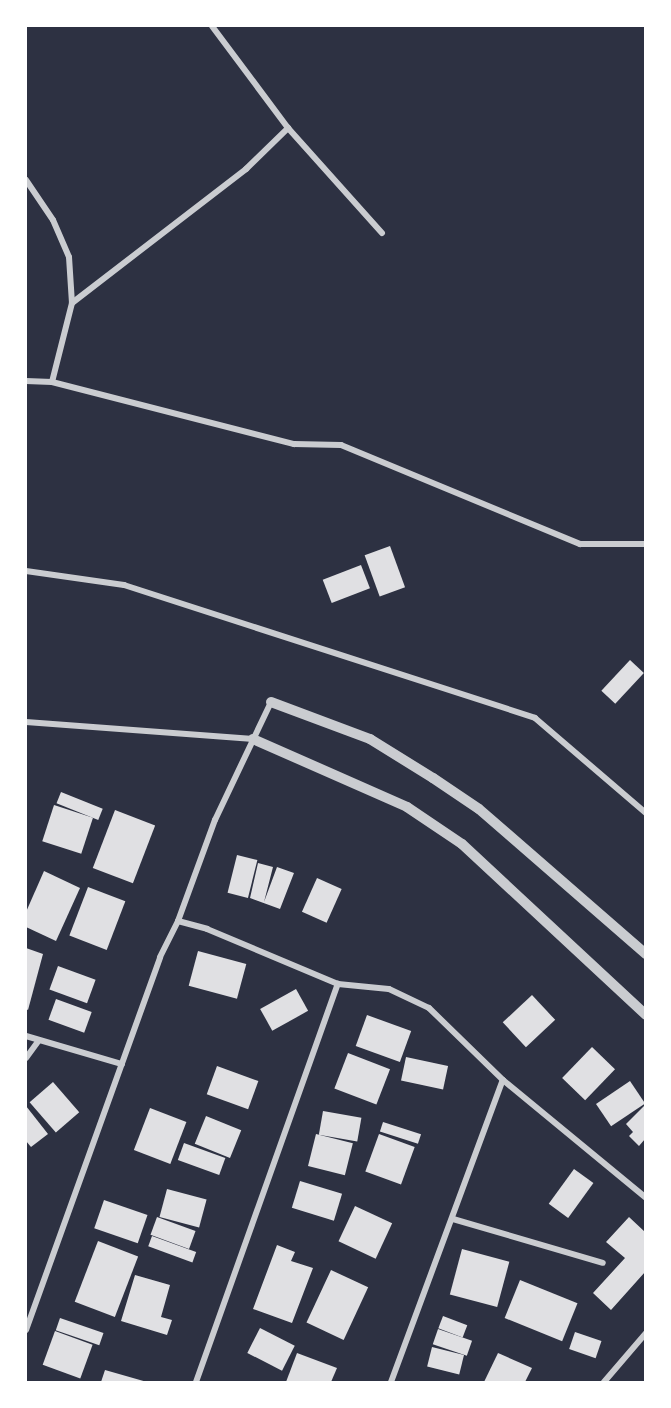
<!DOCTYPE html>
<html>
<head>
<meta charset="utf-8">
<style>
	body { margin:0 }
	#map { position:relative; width:671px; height:1408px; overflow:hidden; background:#2d3142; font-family:"Golos Text",sans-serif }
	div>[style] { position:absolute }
	.building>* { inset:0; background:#e0e0e3; transform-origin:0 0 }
	.minor>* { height:6px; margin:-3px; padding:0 3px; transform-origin:3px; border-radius:3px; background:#caccd0 }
	.tertiary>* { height:10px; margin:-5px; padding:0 5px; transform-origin:5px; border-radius:5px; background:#caccd0 }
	span { translate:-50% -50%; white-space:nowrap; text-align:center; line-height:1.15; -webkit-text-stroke:4.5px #fff; paint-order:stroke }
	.frame { position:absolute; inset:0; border:27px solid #fff; pointer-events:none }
</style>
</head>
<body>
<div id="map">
	<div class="building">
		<div style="left:390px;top:546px;width:44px;height:27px;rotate:70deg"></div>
		<div style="left:361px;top:565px;width:25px;height:41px;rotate:69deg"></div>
		<div style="left:630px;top:660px;width:19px;height:42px;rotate:43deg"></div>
		<div style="left:61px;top:792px;width:45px;height:12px;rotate:22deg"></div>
		<div style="left:54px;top:805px;width:41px;height:38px;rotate:18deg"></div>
		<div style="left:115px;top:810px;width:43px;height:62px;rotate:21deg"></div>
		<div style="left:237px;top:855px;width:21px;height:39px;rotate:14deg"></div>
		<div style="clip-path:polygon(258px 863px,273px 867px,264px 902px,277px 867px,294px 873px,280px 909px,250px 898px)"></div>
		<div style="clip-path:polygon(44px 871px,80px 888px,56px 941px,26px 927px,26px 912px)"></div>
		<div style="left:317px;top:878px;width:27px;height:37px;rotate:24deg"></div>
		<div style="left:88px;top:887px;width:40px;height:52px;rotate:21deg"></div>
		<div style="clip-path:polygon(26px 948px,43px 954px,28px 1010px,26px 1009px)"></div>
		<div style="left:198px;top:951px;width:50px;height:36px;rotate:15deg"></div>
		<div style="left:58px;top:966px;width:40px;height:25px;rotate:20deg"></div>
		<div style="left:296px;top:989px;width:25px;height:41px;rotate:61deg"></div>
		<div style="left:532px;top:995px;width:34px;height:40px;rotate:47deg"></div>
		<div style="left:56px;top:999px;width:38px;height:22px;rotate:20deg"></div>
		<div style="left:367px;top:1015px;width:47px;height:33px;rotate:20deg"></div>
		<div style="left:592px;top:1047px;width:32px;height:43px;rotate:44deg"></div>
		<div style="left:348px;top:1053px;width:45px;height:38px;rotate:21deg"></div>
		<div style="left:406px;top:1057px;width:43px;height:24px;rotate:12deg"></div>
		<div style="left:217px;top:1066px;width:44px;height:30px;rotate:20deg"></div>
		<div style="left:630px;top:1081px;width:27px;height:41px;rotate:56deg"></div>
		<div style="left:53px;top:1082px;width:40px;height:31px;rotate:49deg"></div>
		<div style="clip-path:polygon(645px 1105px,645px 1139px,639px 1146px,629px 1136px,633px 1132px,626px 1124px)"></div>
		<div style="clip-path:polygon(26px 1106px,48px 1134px,31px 1147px,26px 1141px)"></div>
		<div style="left:150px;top:1108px;width:39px;height:45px;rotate:21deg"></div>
		<div style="left:323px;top:1111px;width:39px;height:24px;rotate:10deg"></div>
		<div style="left:206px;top:1116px;width:38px;height:30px;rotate:22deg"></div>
		<div style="left:383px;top:1122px;width:40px;height:10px;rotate:18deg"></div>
		<div style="left:316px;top:1134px;width:38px;height:33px;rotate:14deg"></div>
		<div style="left:379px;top:1134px;width:38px;height:40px;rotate:20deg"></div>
		<div style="left:184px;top:1143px;width:44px;height:18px;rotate:20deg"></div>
		<div style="left:574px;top:1169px;width:24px;height:43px;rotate:36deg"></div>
		<div style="left:300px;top:1181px;width:44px;height:28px;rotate:17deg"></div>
		<div style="left:167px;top:1189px;width:41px;height:29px;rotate:15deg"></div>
		<div style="left:104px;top:1200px;width:46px;height:30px;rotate:19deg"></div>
		<div style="left:355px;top:1206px;width:41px;height:39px;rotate:25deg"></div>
		<div style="left:157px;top:1217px;width:41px;height:19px;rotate:20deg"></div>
		<div style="clip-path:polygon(629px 1217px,645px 1232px,645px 1272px,611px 1310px,593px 1293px,625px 1258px,606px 1242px)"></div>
		<div style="left:152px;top:1236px;width:47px;height:11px;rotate:20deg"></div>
		<div style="left:98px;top:1241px;width:43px;height:65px;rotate:21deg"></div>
		<div style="clip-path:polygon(277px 1245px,295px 1252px,291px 1261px,313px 1268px,292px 1323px,253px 1309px)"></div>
		<div style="left:462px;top:1249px;width:49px;height:47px;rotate:15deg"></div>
		<div style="left:331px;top:1270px;width:41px;height:58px;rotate:25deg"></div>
		<div style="clip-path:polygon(135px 1275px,170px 1285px,161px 1317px,172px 1320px,167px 1335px,121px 1321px)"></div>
		<div style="left:520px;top:1280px;width:62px;height:41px;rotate:22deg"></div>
		<div style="left:443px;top:1316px;width:26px;height:13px;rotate:21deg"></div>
		<div style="left:60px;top:1318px;width:46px;height:13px;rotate:19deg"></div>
		<div style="left:260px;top:1328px;width:39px;height:28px;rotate:27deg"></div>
		<div style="left:438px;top:1329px;width:36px;height:16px;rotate:19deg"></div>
		<div style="left:55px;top:1331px;width:40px;height:36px;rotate:20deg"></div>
		<div style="left:575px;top:1332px;width:28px;height:18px;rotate:19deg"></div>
		<div style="left:432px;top:1347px;width:33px;height:20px;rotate:14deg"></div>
		<div style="clip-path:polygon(297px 1353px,337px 1368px,331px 1382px,286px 1382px)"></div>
		<div style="clip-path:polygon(498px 1353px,532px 1368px,525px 1382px,484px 1382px)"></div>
		<div style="clip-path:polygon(105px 1370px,147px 1382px,101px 1382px)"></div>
	</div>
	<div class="minor">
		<div style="left:288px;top:128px;width:141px;rotate:48.2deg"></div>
		<div style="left:26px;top:180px;width:48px;rotate:56deg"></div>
		<div style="left:53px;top:220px;width:40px;rotate:66.6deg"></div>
		<div style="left:69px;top:257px;width:46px;rotate:86.3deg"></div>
		<div style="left:26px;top:381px;width:26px;rotate:2deg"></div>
		<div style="left:52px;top:382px;width:81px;rotate:-75.8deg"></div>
		<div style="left:72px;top:303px;width:220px;rotate:-37.6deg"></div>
		<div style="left:246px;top:169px;width:59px;rotate:-44.3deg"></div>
		<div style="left:288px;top:128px;width:127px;rotate:-126.7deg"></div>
		<div style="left:52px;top:382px;width:250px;rotate:14.4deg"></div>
		<div style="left:294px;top:444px;width:47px;rotate:1.2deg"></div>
		<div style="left:341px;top:445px;width:259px;rotate:22.5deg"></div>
		<div style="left:580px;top:544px;width:66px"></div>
		<div style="left:26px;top:571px;width:99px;rotate:8.1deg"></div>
		<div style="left:124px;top:585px;width:432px;rotate:17.9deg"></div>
		<div style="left:535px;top:718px;width:146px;rotate:40.6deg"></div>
		<div style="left:26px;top:722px;width:228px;rotate:4.3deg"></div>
		<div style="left:178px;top:921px;width:108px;rotate:-69.9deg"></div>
		<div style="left:215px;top:820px;width:131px;rotate:-64.6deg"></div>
		<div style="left:26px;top:1036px;width:100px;rotate:16.3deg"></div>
		<div style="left:26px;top:1058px;width:22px;rotate:-54deg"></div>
		<div style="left:453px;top:1219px;width:156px;rotate:16.3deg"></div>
		<div style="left:26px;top:1330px;width:396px;rotate:-70.2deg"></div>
		<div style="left:160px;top:957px;width:40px;rotate:-63.4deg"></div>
		<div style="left:178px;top:921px;width:30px;rotate:15deg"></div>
		<div style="left:207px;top:929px;width:142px;rotate:22.8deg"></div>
		<div style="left:338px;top:984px;width:51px;rotate:5.6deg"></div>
		<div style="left:389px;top:989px;width:44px;rotate:25.4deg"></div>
		<div style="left:429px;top:1008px;width:103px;rotate:44.2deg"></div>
		<div style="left:196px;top:1382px;width:423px;rotate:-70.4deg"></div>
		<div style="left:391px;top:1382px;width:322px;rotate:-69.7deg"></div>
		<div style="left:503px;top:1080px;width:185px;rotate:39.5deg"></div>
		<div style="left:604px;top:1382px;width:65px;rotate:-49.4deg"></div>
	</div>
	<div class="tertiary">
		<div style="left:271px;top:702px;width:106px;rotate:20.5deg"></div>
		<div style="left:370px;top:739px;width:74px;rotate:31.8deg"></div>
		<div style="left:433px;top:778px;width:55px;rotate:34deg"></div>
		<div style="left:479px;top:809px;width:221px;rotate:41deg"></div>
		<div style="left:253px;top:739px;width:168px;rotate:23.8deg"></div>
		<div style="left:407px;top:807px;width:66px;rotate:33.9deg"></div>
		<div style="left:462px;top:844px;width:251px;rotate:42.9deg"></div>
	</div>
	<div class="frame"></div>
</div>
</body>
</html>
